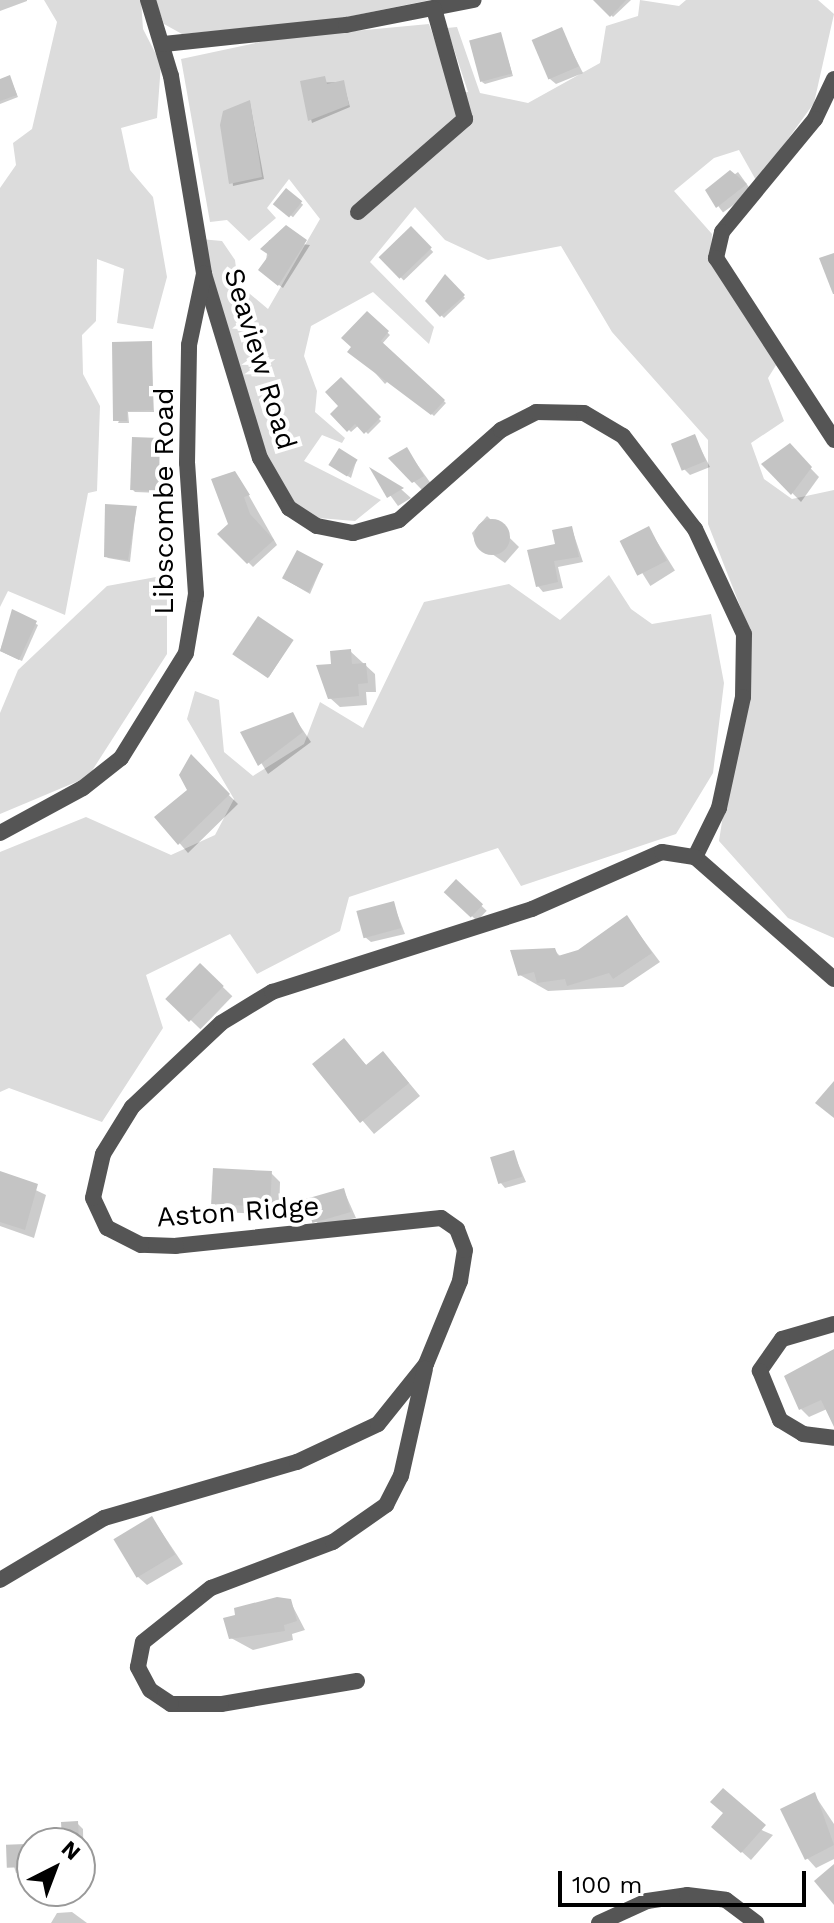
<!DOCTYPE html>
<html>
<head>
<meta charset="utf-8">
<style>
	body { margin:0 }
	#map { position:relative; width:834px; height:1923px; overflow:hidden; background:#fff; font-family:"Work Sans",sans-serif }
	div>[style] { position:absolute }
	.green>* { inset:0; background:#dcdcdc }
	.shadow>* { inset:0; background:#0003; transform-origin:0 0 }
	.building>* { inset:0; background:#c4c4c4; transform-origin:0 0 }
	.round { border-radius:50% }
	.street>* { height:16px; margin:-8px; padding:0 8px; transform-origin:8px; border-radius:8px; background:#555 }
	span { translate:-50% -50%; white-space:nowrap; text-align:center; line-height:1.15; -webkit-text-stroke:8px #fff; paint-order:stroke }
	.street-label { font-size:28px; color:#000 }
	.north { position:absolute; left:16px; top:1827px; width:80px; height:80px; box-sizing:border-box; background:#fff; border:2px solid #999; border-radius:50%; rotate:42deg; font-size:22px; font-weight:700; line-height:32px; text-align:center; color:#000 }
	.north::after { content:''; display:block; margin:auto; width:28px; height:36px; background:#000; clip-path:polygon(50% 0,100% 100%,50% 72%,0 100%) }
	.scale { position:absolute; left:558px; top:1871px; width:248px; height:36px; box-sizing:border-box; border:4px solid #000; border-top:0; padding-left:10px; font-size:24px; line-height:28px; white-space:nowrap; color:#000; -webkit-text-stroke:6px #fff; paint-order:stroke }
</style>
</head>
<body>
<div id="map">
	<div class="green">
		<div style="clip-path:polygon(44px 0,141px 0,143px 29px,161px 64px,157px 118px,121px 128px,130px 170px,153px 197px,167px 277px,153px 329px,117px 323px,124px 269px,97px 259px,96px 321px,82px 335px,83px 374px,100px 406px,97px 491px,88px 493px,65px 615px,8px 591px,0 607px,0 188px,16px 165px,13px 143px,32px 129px,57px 22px)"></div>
		<div style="clip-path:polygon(155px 0,430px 0,327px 21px,182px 34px,164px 24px)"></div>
		<div style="clip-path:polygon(640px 0,679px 6px,686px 0,818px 0,834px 14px,814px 103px,757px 182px,739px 150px,714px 158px,674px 191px,712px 234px,710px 260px,778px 362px,768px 378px,784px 421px,751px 443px,764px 479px,792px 499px,834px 490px,834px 938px,788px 918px,719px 841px,751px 634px,708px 524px,708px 440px,612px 332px,561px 246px,488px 260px,445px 240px,415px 207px,370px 262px,434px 327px,429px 344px,373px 292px,311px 326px,304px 356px,317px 391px,315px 412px,345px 438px,342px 443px,322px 435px,304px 461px,381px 500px,355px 521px,306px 517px,273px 478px,200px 239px,222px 241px,235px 260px,238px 284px,268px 309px,320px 219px,289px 179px,267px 208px,276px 218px,249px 241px,227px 220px,210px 222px,181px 59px,279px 38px,429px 24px,453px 93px,468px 92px,447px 28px,457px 27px,480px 93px,528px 103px,600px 63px,606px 26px,638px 16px)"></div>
		<div style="clip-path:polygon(167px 575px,167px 654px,88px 777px,0 814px,0 713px,18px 670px,107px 586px)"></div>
		<div style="clip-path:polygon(609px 575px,631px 609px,652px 624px,711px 614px,724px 683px,713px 773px,676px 834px,521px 886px,498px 848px,349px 897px,340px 931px,257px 974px,230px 934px,146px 975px,163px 1028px,102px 1122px,9px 1088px,0 1092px,0 852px,86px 817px,171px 855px,215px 835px,234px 799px,187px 719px,195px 691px,219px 700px,224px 752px,253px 776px,304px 744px,320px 702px,363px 728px,424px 602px,509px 584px,560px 620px)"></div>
	</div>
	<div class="shadow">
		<div style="clip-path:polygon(0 0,27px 0,27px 1px,0 11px)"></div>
		<div style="clip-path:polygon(596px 0,631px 0,613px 17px)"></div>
		<div style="clip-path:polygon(561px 30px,583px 73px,556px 84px,550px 79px)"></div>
		<div style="clip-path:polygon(500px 34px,513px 76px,485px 84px,482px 82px)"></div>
		<div style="clip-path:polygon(10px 78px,18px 97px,0 104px,0 86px)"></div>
		<div style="clip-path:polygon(302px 83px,343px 82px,350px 107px,312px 123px)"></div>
		<div style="clip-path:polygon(250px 103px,264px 179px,233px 186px,226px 112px)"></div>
		<div style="left:738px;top:172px;width:24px;height:36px;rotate:54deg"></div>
		<div style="left:286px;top:191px;width:22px;height:16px;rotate:39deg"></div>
		<div style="left:411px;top:229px;width:32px;height:41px;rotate:46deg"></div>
		<div style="clip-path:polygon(269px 240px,310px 245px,283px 288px,264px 274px)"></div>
		<div style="clip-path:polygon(445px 276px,465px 298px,444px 318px,427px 301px)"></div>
		<div style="clip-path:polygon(367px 313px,390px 335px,382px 344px,446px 403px,434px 416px,392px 377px,385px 384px,344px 338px)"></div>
		<div style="clip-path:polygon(151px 343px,154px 412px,128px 412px,129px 423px,118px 423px)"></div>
		<div style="clip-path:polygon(341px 380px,381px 421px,368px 434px,359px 425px,351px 432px,333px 414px,341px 406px)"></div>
		<div style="clip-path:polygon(694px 436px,710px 467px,690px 475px,684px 469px)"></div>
		<div style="clip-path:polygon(159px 440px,160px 493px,135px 492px,133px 490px)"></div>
		<div style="clip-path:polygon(789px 446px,819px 477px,801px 502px,764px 464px)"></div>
		<div style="clip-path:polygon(406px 449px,432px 485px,423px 491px,391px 458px)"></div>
		<div style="clip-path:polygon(356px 462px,351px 478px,333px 467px)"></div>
		<div style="clip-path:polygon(374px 473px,402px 490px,411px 498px,398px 506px)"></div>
		<div style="clip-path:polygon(239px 478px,277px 545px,253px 567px,220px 534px,230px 525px)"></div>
		<div style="clip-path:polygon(136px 508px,130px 562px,108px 558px,106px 556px)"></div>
		<div style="clip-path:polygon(487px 516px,519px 547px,505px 563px,475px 542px,472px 533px)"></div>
		<div style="clip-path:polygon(572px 529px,583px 562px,558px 567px,563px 588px,543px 592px,538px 586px)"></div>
		<div style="left:649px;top:529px;width:49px;height:29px;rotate:58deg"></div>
		<div style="clip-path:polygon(322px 566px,310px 594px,286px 580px)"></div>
		<div style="clip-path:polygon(13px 612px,38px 625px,22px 661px,0 651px)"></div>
		<div style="clip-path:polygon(292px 641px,269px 677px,239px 657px)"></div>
		<div style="clip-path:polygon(350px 651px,375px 674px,376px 692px,366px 692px,367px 705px,340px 707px,330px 698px,333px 666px)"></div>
		<div style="clip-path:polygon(292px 714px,311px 742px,268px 774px,243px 733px)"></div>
		<div style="clip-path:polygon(191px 758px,238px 804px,188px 853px,157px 817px,189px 790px)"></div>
		<div style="left:456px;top:882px;width:42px;height:14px;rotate:43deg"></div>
		<div style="clip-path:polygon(393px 903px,405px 934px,371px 942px,365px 937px)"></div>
		<div style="clip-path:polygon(627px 918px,660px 962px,623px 987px,548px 991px,520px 975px,554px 950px,561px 957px,578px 952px)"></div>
		<div style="left:200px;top:965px;width:45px;height:46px;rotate:44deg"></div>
		<div style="clip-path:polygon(344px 1041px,367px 1066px,395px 1066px,420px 1096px,374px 1134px,315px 1065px)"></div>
		<div style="clip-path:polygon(513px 1152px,526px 1182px,505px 1188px,500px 1182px)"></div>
		<div style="clip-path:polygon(0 1173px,46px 1195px,34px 1238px,0 1226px)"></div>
		<div style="clip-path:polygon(271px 1173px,280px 1182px,279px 1215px,223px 1212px,214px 1203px)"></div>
		<div style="clip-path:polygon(344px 1191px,356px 1218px,320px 1225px,314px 1220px)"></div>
		<div style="clip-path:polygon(834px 1355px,834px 1421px,827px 1409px,809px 1417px,801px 1409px)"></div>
		<div style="clip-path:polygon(152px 1518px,183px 1564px,147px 1585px,137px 1576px)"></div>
		<div style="clip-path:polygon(290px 1601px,305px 1630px,292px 1634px,293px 1640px,253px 1650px,231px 1638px)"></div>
		<div style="clip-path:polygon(814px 1794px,834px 1824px,834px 1859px,816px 1868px,807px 1858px)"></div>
		<div style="clip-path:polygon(725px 1814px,773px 1835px,751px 1860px,723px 1835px)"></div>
		<div style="clip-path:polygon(77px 1823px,83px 1829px,84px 1880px,80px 1843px,58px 1843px)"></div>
		<div style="clip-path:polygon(32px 1845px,32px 1874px,16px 1873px,8px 1847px)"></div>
		<div style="clip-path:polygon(72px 1912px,87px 1923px,51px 1923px,57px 1913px)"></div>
	</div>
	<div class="building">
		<div style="clip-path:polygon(593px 0,626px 0,610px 17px)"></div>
		<div style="left:562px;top:27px;width:43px;height:33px;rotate:67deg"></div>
		<div style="left:501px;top:32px;width:43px;height:33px;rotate:75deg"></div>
		<div style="clip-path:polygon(10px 75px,17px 95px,0 101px,0 79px)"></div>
		<div style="clip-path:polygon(325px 76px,327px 84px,344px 80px,349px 105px,308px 121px,300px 81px)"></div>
		<div style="clip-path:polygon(250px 100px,262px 177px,229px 184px,220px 125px,223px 111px)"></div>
		<div style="clip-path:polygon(730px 170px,747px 184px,716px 208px,705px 190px)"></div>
		<div style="left:286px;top:188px;width:21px;height:21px;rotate:39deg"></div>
		<div style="clip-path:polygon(286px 225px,307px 240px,278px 286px,258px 270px,269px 255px,260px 249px)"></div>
		<div style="left:411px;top:226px;width:30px;height:45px;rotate:46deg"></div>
		<div style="clip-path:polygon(834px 253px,834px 294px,833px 294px,819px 258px)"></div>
		<div style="clip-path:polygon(445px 274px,465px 295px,440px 317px,425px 301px)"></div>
		<div style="clip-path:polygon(367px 311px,389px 331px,381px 341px,445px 400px,431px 415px,347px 352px,351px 347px,341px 338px)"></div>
		<div style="clip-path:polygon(152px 341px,153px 410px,127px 411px,127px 421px,113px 421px,112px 342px)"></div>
		<div style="clip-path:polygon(341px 377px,381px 417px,364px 434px,355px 424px,347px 432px,330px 414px,338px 406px,325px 392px)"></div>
		<div style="left:695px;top:434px;width:29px;height:26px;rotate:68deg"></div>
		<div style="left:132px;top:437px;width:28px;height:53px;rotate:2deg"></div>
		<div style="clip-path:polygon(790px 443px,812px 467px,791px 495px,761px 464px)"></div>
		<div style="clip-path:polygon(407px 447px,424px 476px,412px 483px,388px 458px)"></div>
		<div style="left:339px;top:448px;width:22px;height:20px;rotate:32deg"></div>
		<div style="clip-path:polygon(369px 467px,404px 488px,387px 498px)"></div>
		<div style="clip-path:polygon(235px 471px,250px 495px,244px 497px,250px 514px,274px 540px,247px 564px,217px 534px,228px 524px,211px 479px)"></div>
		<div style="clip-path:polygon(105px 504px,137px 506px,128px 560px,104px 557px)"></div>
		<div class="round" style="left:474px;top:519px;width:36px;height:36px"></div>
		<div style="clip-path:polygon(572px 526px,579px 557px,554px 561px,558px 582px,536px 587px,527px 550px,555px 544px,552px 530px)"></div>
		<div style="left:649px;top:526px;width:39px;height:33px;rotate:63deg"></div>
		<div style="left:297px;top:550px;width:30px;height:32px;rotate:28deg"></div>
		<div style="clip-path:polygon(12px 609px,37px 621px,19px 660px,0 651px)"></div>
		<div style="left:258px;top:616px;width:43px;height:46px;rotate:34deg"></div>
		<div style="clip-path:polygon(351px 649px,352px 664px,366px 663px,368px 683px,358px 684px,359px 696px,328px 699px,316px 665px,331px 664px,330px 651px)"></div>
		<div style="clip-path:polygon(293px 712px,303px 732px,258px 766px,240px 732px)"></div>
		<div style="clip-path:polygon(191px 754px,230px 794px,178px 845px,154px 817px,187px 790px,179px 775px)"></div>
		<div style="left:456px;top:879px;width:37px;height:18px;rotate:43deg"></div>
		<div style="left:394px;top:901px;width:28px;height:39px;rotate:75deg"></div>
		<div style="clip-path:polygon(627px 915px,652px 953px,613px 979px,609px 973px,567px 986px,565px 979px,537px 983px,534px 972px,518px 976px,510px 950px,555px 948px,558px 956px,578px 950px)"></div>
		<div style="left:200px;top:963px;width:33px;height:50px;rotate:44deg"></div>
		<div style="clip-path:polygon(344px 1038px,366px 1065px,383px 1051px,409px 1083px,360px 1123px,312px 1064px)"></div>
		<div style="clip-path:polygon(834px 1081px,834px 1118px,815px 1103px)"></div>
		<div style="left:514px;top:1150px;width:28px;height:25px;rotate:73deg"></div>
		<div style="left:213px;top:1168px;width:59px;height:36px;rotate:3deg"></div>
		<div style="clip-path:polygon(0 1171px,38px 1184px,25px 1230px,0 1222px)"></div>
		<div style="left:344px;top:1188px;width:25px;height:40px;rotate:74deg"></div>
		<div style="clip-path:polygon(834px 1349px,834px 1427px,821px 1400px,799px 1410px,784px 1376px)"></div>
		<div style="left:152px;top:1516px;width:45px;height:45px;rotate:59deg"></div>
		<div style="clip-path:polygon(277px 1597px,291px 1599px,297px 1621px,284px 1625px,285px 1631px,229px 1639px,223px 1618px,235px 1615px,234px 1608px)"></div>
		<div style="clip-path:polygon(723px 1788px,766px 1825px,741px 1853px,711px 1827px,723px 1813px,710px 1802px)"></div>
		<div style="clip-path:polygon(815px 1792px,834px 1845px,805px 1860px,780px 1809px)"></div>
		<div style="left:78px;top:1821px;width:22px;height:17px;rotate:87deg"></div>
		<div style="left:26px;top:1844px;width:23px;height:20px;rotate:88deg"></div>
		<div style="clip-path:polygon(834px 1864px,834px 1905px,814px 1881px)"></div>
	</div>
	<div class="street">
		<div style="left:148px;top:0;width:79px;rotate:73.2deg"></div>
		<div style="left:171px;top:76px;width:201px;rotate:80.5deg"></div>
		<div style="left:204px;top:274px;width:192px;rotate:73.1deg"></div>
		<div style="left:260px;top:458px;width:58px;rotate:59.9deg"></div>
		<div style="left:289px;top:508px;width:33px;rotate:33deg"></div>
		<div style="left:317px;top:526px;width:37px;rotate:11deg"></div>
		<div style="left:353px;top:533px;width:48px;rotate:-15.8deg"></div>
		<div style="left:399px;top:520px;width:136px;rotate:-41.4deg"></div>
		<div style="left:501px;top:430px;width:39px;rotate:-27deg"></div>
		<div style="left:536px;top:412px;width:48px;rotate:1.2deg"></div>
		<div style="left:584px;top:413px;width:45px;rotate:30.5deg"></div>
		<div style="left:623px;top:436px;width:118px;rotate:52.3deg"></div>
		<div style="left:695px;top:529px;width:116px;rotate:65deg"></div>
		<div style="left:744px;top:634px;width:63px;rotate:90.9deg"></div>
		<div style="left:743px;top:697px;width:114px;rotate:102.2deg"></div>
		<div style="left:719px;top:808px;width:55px;rotate:116.1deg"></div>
		<div style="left:164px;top:44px;width:183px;rotate:-6deg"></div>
		<div style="left:346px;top:25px;width:130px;rotate:-11.1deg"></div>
		<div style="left:834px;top:79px;width:44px;rotate:115.4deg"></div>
		<div style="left:815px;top:119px;width:146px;rotate:129.5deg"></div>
		<div style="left:722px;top:232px;width:27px;rotate:103deg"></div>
		<div style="left:716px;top:258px;width:217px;rotate:57deg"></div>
		<div style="left:358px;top:212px;width:142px;rotate:-41deg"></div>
		<div style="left:465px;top:119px;width:114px;rotate:-105.7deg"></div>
		<div style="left:0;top:833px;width:94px;rotate:-28.5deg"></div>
		<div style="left:83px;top:788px;width:48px;rotate:-38.3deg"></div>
		<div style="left:121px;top:758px;width:123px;rotate:-58.2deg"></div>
		<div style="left:186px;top:653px;width:60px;rotate:-80.4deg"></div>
		<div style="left:196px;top:594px;width:131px;rotate:-93.9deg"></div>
		<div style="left:187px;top:463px;width:118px;rotate:-89deg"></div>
		<div style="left:189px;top:345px;width:73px;rotate:-78.1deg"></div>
		<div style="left:695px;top:857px;width:185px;rotate:41.3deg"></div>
		<div style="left:834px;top:1324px;width:54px;rotate:163.9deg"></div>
		<div style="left:782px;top:1339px;width:39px;rotate:125deg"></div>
		<div style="left:760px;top:1371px;width:53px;rotate:67.8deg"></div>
		<div style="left:780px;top:1420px;width:27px;rotate:31deg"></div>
		<div style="left:803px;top:1434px;width:31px;rotate:7deg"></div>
		<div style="left:0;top:1580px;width:121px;rotate:-30.8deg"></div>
		<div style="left:104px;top:1518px;width:201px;rotate:-16.2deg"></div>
		<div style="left:297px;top:1462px;width:89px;rotate:-25.1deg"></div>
		<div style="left:378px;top:1424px;width:77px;rotate:-51.3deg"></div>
		<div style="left:426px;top:1364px;width:90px;rotate:-67.7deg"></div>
		<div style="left:460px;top:1281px;width:31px;rotate:-81deg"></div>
		<div style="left:465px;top:1250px;width:22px;rotate:-111deg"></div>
		<div style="left:457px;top:1229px;width:19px;rotate:-145deg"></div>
		<div style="left:441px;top:1218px;width:266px;rotate:174deg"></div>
		<div style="left:176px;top:1246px;width:35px;rotate:-178deg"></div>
		<div style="left:141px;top:1245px;width:38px;rotate:-153deg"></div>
		<div style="left:107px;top:1228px;width:33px;rotate:-115deg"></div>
		<div style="left:93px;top:1198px;width:45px;rotate:-77.2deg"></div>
		<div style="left:103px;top:1154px;width:55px;rotate:-58.3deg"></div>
		<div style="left:132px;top:1107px;width:122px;rotate:-43.3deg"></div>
		<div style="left:221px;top:1023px;width:60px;rotate:-31.3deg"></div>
		<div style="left:272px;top:992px;width:273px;rotate:-17.7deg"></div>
		<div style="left:532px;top:909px;width:142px;rotate:-23.7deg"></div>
		<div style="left:662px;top:852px;width:33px;rotate:9deg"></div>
		<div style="left:357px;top:1681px;width:138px;rotate:170.4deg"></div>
		<div style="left:221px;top:1704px;width:50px;rotate:180deg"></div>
		<div style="left:171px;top:1704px;width:25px;rotate:-146deg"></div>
		<div style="left:150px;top:1690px;width:26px;rotate:-118deg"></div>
		<div style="left:138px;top:1667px;width:25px;rotate:-79deg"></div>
		<div style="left:143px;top:1642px;width:87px;rotate:-38.5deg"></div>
		<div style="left:211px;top:1588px;width:130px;rotate:-20.7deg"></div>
		<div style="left:333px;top:1542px;width:65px;rotate:-34.9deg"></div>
		<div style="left:386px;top:1505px;width:33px;rotate:-63deg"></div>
		<div style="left:401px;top:1476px;width:110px;rotate:-77.4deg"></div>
		<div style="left:599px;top:1923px;width:53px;rotate:-24.6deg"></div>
		<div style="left:647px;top:1901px;width:40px;rotate:-8.5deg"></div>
		<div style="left:687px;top:1895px;width:39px;rotate:7deg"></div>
		<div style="left:726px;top:1900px;width:38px;rotate:37deg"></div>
	</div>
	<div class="street-label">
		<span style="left:260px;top:359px;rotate:73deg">Seaview Road</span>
		<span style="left:164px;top:501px;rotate:-90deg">Libscombe Road</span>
		<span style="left:238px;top:1212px;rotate:-4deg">Aston Ridge</span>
	</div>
	<div class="north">N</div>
	<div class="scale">100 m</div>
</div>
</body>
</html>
